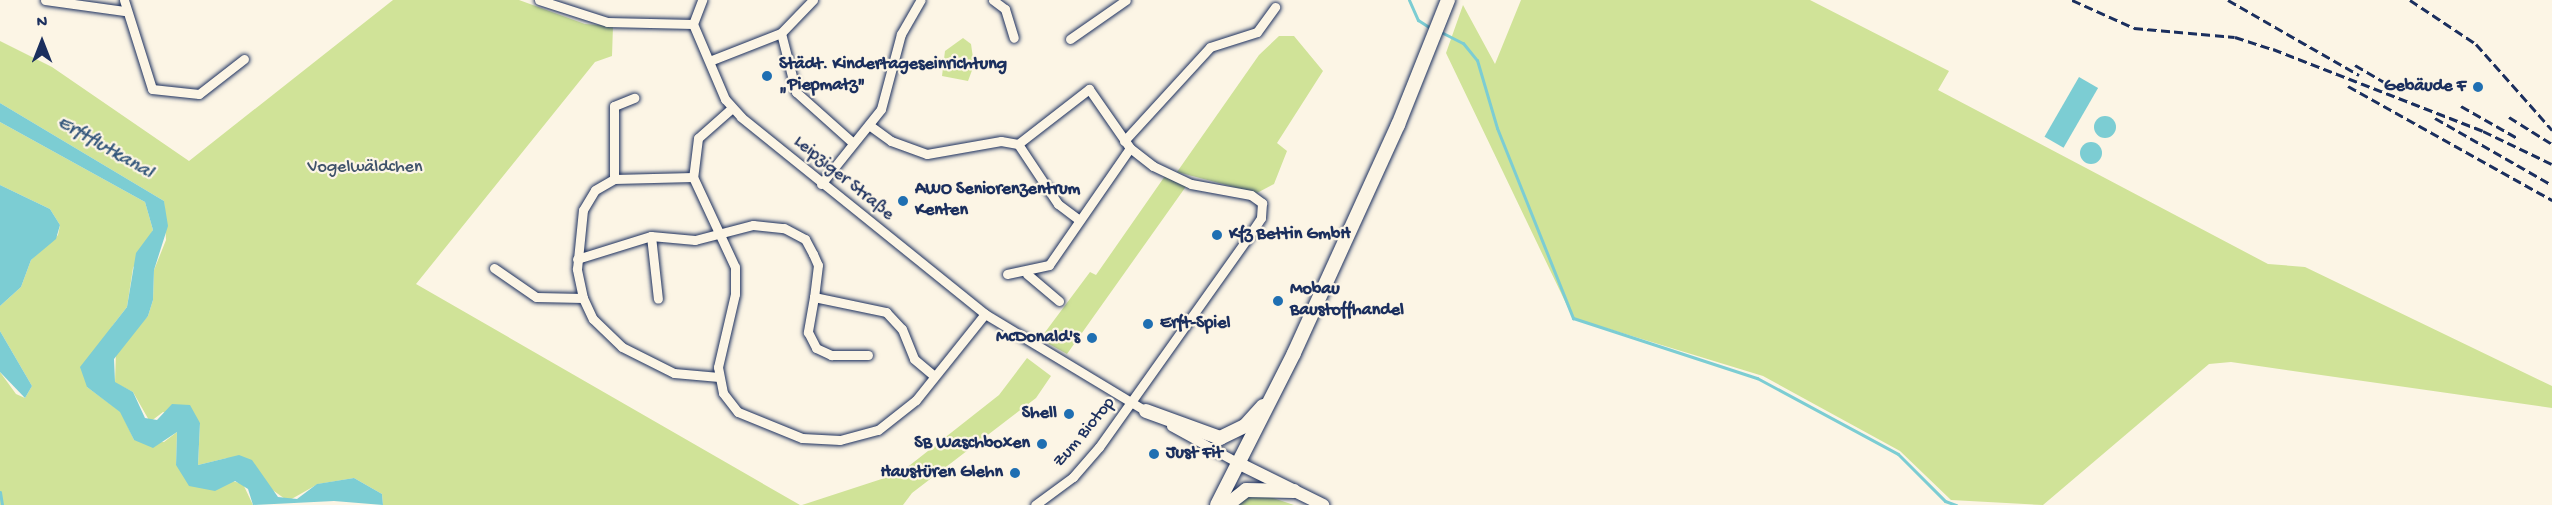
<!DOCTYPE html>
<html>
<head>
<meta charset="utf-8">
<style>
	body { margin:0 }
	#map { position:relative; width:2552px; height:505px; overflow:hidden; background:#fcf5e5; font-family:"Gochi Hand",sans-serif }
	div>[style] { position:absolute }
	.green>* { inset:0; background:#d0e398 }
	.water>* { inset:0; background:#7ccdd3; transform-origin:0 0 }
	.round { border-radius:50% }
	.stream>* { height:3px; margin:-1.5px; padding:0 1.5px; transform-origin:1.5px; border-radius:1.5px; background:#7ccdd3 }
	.roads { filter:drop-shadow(0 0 2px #1b2f5e) drop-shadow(0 0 2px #1b2f5e) }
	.minor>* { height:9px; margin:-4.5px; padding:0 4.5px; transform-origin:4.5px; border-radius:4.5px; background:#fcf5e5 }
	.tertiary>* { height:12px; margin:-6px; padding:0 6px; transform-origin:6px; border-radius:6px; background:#fcf5e5 }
	.secondary>* { height:14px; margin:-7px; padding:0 7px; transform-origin:7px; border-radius:7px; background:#fcf5e5 }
	.rail>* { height:3px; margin-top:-1.5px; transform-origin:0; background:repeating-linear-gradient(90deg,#1b2f5e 0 9px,transparent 0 13.5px) }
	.dots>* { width:16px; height:16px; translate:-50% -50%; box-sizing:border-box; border:3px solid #fcf5e5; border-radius:50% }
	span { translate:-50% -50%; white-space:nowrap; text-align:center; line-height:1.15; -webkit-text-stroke:4.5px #fcf5e5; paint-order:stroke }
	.poi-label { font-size:18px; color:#1b2f5e; font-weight:700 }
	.left { translate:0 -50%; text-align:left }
	.right { translate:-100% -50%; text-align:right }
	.park-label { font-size:18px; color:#3f536a }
	.street-label { font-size:18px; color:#1b2f5e }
	.water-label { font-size:20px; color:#33567b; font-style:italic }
	.north { position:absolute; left:12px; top:12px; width:60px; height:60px; -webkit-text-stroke:4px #fcf5e5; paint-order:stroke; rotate:0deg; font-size:16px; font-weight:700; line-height:24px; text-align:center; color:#1b2f5e }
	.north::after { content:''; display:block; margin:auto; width:21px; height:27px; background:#1b2f5e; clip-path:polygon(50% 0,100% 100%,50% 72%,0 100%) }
</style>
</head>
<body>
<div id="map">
	<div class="green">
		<div style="clip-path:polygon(393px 0,519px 0,585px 24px,613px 26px,612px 56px,595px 62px,416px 284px,800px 505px,383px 505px,382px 494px,354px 478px,318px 484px,288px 501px,227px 458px,198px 465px,200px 423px,163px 412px,150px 422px,133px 392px,115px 383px,116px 350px,148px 316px,153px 300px,154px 270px,166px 240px,164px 201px,0 103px,0 41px,52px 67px,189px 161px)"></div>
		<div style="clip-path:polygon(1521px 0,1810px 0,1949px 71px,1938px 90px,2268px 264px,2305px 267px,2552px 386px,2552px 408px,2231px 362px,2209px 364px,2043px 505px,1951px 500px,1900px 451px,1763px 376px,1573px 318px,1446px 53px,1463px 5px,1495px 64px)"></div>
		<div style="clip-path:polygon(1279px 36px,1294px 36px,1323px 71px,1277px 143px,1287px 151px,1274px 184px,1257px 193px,1177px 172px,1259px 55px)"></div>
		<div style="clip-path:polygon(963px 38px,971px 44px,974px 65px,968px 81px,942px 76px,945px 51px)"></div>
		<div style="clip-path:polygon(0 122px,145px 202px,153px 230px,133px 268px,127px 307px,113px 325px,87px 387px,121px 412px,134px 440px,164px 442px,177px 432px,176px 465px,243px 484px,253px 505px,0 505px,0 372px,16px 394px,25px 398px,32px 386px,0 331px,0 306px,21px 287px,31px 260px,58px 235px,60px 225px,50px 209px,0 185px)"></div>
		<div style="clip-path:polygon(1165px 176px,1187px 185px,1067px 354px,1040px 339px,1090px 272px,1096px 275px)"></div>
		<div style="clip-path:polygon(1027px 358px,1051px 376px,1036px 398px,912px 493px,903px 505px,802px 505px,900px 473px,999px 395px)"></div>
		<div style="clip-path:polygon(1267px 496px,1294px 505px,1237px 505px,1241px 497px)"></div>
	</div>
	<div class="water">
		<div style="left:2079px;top:77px;width:22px;height:69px;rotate:30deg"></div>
		<div style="clip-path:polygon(0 103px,164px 201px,168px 226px,154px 270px,153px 300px,148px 316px,114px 359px,115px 382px,133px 392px,145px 418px,157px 420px,172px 404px,190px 405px,200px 423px,198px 465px,239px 455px,252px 460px,278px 497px,297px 499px,317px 484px,354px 478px,382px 494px,383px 505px,334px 501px,253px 505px,248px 489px,235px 481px,215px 491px,189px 486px,176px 465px,177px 432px,153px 448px,134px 440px,120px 412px,87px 387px,80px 367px,127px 307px,136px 253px,153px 230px,145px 202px,0 122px)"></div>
		<div class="round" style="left:2094px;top:116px;width:22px;height:22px"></div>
		<div class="round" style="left:2080px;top:142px;width:22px;height:22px"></div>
		<div style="clip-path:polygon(0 185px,50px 209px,60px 225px,56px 239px,31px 260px,21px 287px,0 306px)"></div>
		<div style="clip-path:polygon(0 331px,32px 386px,25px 398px,0 372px)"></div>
	</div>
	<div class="stream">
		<div style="left:1409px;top:0;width:22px;rotate:66deg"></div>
		<div style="left:1418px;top:20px;width:17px;rotate:33deg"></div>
		<div style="left:1439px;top:31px;width:27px;rotate:27deg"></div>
		<div style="left:1463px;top:43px;width:22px;rotate:51deg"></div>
		<div style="left:1477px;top:60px;width:71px;rotate:73.6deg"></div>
		<div style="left:1497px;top:128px;width:205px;rotate:68.2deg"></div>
		<div style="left:1573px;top:318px;width:194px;rotate:18.1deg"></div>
		<div style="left:1757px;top:378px;width:160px;rotate:28.3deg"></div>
		<div style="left:1898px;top:454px;width:66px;rotate:45deg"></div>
		<div style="left:1945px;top:501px;width:12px;rotate:20deg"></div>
		<div style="left:0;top:492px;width:13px;rotate:81deg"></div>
	</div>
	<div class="roads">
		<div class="minor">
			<div style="left:45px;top:0;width:80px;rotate:7.9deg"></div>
			<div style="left:124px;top:0;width:93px;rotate:72.5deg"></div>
			<div style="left:152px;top:89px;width:47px;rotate:6.1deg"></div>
			<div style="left:199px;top:94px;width:57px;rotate:-37.9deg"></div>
			<div style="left:539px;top:0;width:71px;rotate:17.9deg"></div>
			<div style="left:607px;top:22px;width:86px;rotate:1.3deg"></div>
			<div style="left:693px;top:24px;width:82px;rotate:66.9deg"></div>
			<div style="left:725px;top:99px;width:24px;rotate:48deg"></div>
			<div style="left:741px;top:117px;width:314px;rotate:38.9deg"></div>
			<div style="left:985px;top:314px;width:192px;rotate:31.1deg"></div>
			<div style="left:993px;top:0;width:15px;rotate:37deg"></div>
			<div style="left:1005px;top:9px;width:30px;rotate:73deg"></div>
			<div style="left:693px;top:24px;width:26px;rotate:-69deg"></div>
			<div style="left:781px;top:33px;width:46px;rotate:-45.9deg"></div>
			<div style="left:1070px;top:39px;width:68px;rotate:-34.9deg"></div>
			<div style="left:712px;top:60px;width:74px;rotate:-21.4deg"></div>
			<div style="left:781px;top:33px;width:61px;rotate:75.7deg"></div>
			<div style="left:796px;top:92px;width:76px;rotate:41.8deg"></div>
			<div style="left:732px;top:108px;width:45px;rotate:138.6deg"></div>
			<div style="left:698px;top:138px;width:39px;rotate:97deg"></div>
			<div style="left:693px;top:177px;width:99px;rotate:65deg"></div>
			<div style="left:735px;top:267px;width:27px;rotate:90deg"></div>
			<div style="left:735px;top:294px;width:75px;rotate:103.1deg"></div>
			<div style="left:718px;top:367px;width:26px;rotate:79deg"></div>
			<div style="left:723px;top:393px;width:24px;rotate:52deg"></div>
			<div style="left:738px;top:412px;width:69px;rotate:22.1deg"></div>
			<div style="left:802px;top:438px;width:38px;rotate:3deg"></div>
			<div style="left:840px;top:440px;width:39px;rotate:-15deg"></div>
			<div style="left:878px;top:430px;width:48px;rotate:-38.3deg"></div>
			<div style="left:916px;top:400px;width:110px;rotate:-51.3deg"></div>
			<div style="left:869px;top:125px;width:27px;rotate:36deg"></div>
			<div style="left:891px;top:141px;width:38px;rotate:20deg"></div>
			<div style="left:927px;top:154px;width:75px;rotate:-10deg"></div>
			<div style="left:1001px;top:141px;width:17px;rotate:10deg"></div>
			<div style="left:1124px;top:141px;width:127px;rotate:-47.5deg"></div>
			<div style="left:1210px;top:47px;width:49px;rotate:-17.7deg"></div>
			<div style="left:1257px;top:32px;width:31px;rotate:-54deg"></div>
			<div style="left:1018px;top:144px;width:90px;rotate:-37.8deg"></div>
			<div style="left:1089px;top:89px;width:72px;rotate:55.2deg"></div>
			<div style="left:1130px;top:148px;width:29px;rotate:38deg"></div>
			<div style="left:1153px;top:166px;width:42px;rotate:25.3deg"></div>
			<div style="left:1191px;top:184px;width:61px;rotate:10.4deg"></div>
			<div style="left:1251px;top:195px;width:14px;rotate:36deg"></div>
			<div style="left:1262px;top:203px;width:15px;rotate:94deg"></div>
			<div style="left:1261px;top:218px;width:22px;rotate:124deg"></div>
			<div style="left:1249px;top:236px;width:259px;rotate:125.4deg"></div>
			<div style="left:1099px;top:447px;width:40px;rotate:131deg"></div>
			<div style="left:1073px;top:477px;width:47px;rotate:143.6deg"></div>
			<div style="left:1018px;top:144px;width:72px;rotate:56.3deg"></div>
			<div style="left:1058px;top:204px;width:26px;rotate:37deg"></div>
			<div style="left:614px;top:179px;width:79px;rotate:-1.5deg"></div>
			<div style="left:821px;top:184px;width:96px;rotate:-51.3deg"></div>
			<div style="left:881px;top:109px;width:78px;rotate:-75.1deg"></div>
			<div style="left:901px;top:34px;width:39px;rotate:-60deg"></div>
			<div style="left:651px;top:236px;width:63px;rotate:83.7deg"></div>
			<div style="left:577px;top:259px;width:77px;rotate:-17.3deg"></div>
			<div style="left:651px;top:236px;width:44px;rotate:5.2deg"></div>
			<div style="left:695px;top:240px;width:60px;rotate:-14.5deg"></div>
			<div style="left:753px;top:225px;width:31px;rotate:6deg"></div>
			<div style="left:784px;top:228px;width:24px;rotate:28deg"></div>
			<div style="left:805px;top:239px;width:17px;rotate:62deg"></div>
			<div style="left:813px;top:254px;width:12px;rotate:66deg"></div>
			<div style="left:818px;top:265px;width:32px;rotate:97deg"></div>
			<div style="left:814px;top:297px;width:74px;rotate:11.8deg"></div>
			<div style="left:886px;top:312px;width:23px;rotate:47deg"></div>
			<div style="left:902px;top:329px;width:32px;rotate:68deg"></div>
			<div style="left:914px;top:359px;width:26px;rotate:40deg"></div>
			<div style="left:494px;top:268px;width:51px;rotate:34.6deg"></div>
			<div style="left:536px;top:297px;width:47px;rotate:1.2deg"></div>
			<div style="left:583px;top:298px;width:30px;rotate:-102deg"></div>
			<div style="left:577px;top:269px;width:59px;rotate:-84.2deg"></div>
			<div style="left:583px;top:210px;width:23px;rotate:-59deg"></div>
			<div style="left:595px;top:190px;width:22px;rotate:-30deg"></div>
			<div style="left:614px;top:179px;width:73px;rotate:-90deg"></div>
			<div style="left:614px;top:106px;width:22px;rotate:-22deg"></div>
			<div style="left:1007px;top:274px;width:43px;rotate:-12.1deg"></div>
			<div style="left:1049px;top:265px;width:142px;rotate:-55.3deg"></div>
			<div style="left:1027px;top:274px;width:42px;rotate:40.2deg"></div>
			<div style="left:814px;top:297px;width:36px;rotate:100deg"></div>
			<div style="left:808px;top:332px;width:18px;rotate:63deg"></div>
			<div style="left:816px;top:348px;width:17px;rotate:25deg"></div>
			<div style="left:831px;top:355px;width:37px"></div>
			<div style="left:583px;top:298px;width:23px;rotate:65deg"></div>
			<div style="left:593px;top:319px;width:40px;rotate:44deg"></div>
			<div style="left:622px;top:347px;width:58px;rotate:26.6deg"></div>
			<div style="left:674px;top:373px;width:45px;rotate:5.1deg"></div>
			<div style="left:1171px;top:426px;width:79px;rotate:28.8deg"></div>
		</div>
		<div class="tertiary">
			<div style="left:1240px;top:464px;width:93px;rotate:26.3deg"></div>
		</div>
		<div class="secondary">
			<div style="left:1146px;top:411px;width:79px;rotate:20deg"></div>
			<div style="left:1220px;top:438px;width:28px;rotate:-26deg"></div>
			<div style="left:1245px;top:426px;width:27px;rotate:-48deg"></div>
			<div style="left:1217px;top:505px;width:170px;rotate:-63.1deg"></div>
			<div style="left:1294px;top:353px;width:251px;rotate:-65.5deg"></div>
			<div style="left:1398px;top:125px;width:135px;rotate:-68.2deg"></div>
			<div style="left:1227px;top:505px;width:24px;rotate:-38deg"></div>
			<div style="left:1246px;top:490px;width:48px;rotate:1.2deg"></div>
		</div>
	</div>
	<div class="rail">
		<div style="left:2072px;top:0;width:68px;rotate:24.3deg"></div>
		<div style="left:2134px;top:28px;width:101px;rotate:5.1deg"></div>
		<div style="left:2235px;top:37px;width:40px;rotate:18deg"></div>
		<div style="left:2273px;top:49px;width:225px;rotate:21.3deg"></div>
		<div style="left:2483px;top:131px;width:76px;rotate:25.6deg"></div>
		<div style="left:2228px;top:0;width:151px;rotate:29.8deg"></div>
		<div style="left:2410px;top:0;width:79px;rotate:33.7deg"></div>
		<div style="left:2476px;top:44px;width:115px;rotate:48.5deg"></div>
		<div style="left:2355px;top:65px;width:48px;rotate:30.3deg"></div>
		<div style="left:2348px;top:86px;width:234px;rotate:29.2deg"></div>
		<div style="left:2461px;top:106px;width:67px;rotate:29.6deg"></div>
		<div style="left:2509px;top:117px;width:51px;rotate:32.1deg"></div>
		<div style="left:2435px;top:118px;width:135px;rotate:29.8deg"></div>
	</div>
	<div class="dots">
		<div style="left:767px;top:76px;background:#1f6fb2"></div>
		<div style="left:2478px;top:87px;background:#1f6fb2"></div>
		<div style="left:903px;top:201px;background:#1f6fb2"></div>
		<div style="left:1217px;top:235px;background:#1f6fb2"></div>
		<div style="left:1278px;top:301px;background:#1f6fb2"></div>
		<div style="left:1148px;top:324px;background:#1f6fb2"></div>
		<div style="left:1092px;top:338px;background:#1f6fb2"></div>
		<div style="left:1069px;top:414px;background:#1f6fb2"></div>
		<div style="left:1042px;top:444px;background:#1f6fb2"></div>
		<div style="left:1154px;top:454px;background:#1f6fb2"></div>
		<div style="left:1015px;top:473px;background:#1f6fb2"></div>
	</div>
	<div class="poi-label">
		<span class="left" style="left:779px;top:76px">Städt. Kindertageseinrichtung<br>„Piepmatz"</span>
		<span class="right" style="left:2466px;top:87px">Gebäude F</span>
		<span class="left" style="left:915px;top:201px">AWO Seniorenzentrum<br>Kenten</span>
		<span class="left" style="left:1229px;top:235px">Kfz Bettin GmbH</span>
		<span class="left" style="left:1290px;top:301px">Mobau<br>Baustoffhandel</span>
		<span class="left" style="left:1160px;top:324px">Erft-Spiel</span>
		<span class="right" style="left:1080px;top:338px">McDonald's</span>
		<span class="right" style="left:1057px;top:414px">Shell</span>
		<span class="right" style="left:1030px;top:444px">SB Waschboxen</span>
		<span class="left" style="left:1166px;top:454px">Just Fit</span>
		<span class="right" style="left:1003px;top:473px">Haustüren Glehn</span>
	</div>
	<div class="park-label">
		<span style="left:365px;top:168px">Vogelwäldchen</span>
	</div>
	<div class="street-label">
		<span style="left:843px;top:179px;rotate:39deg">Leipziger Straße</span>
		<span style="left:1085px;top:433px;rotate:-50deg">Zum Biotop</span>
	</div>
	<div class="water-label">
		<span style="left:105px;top:148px;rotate:30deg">Erftflutkanal</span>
	</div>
	<div class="north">N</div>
</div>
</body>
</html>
